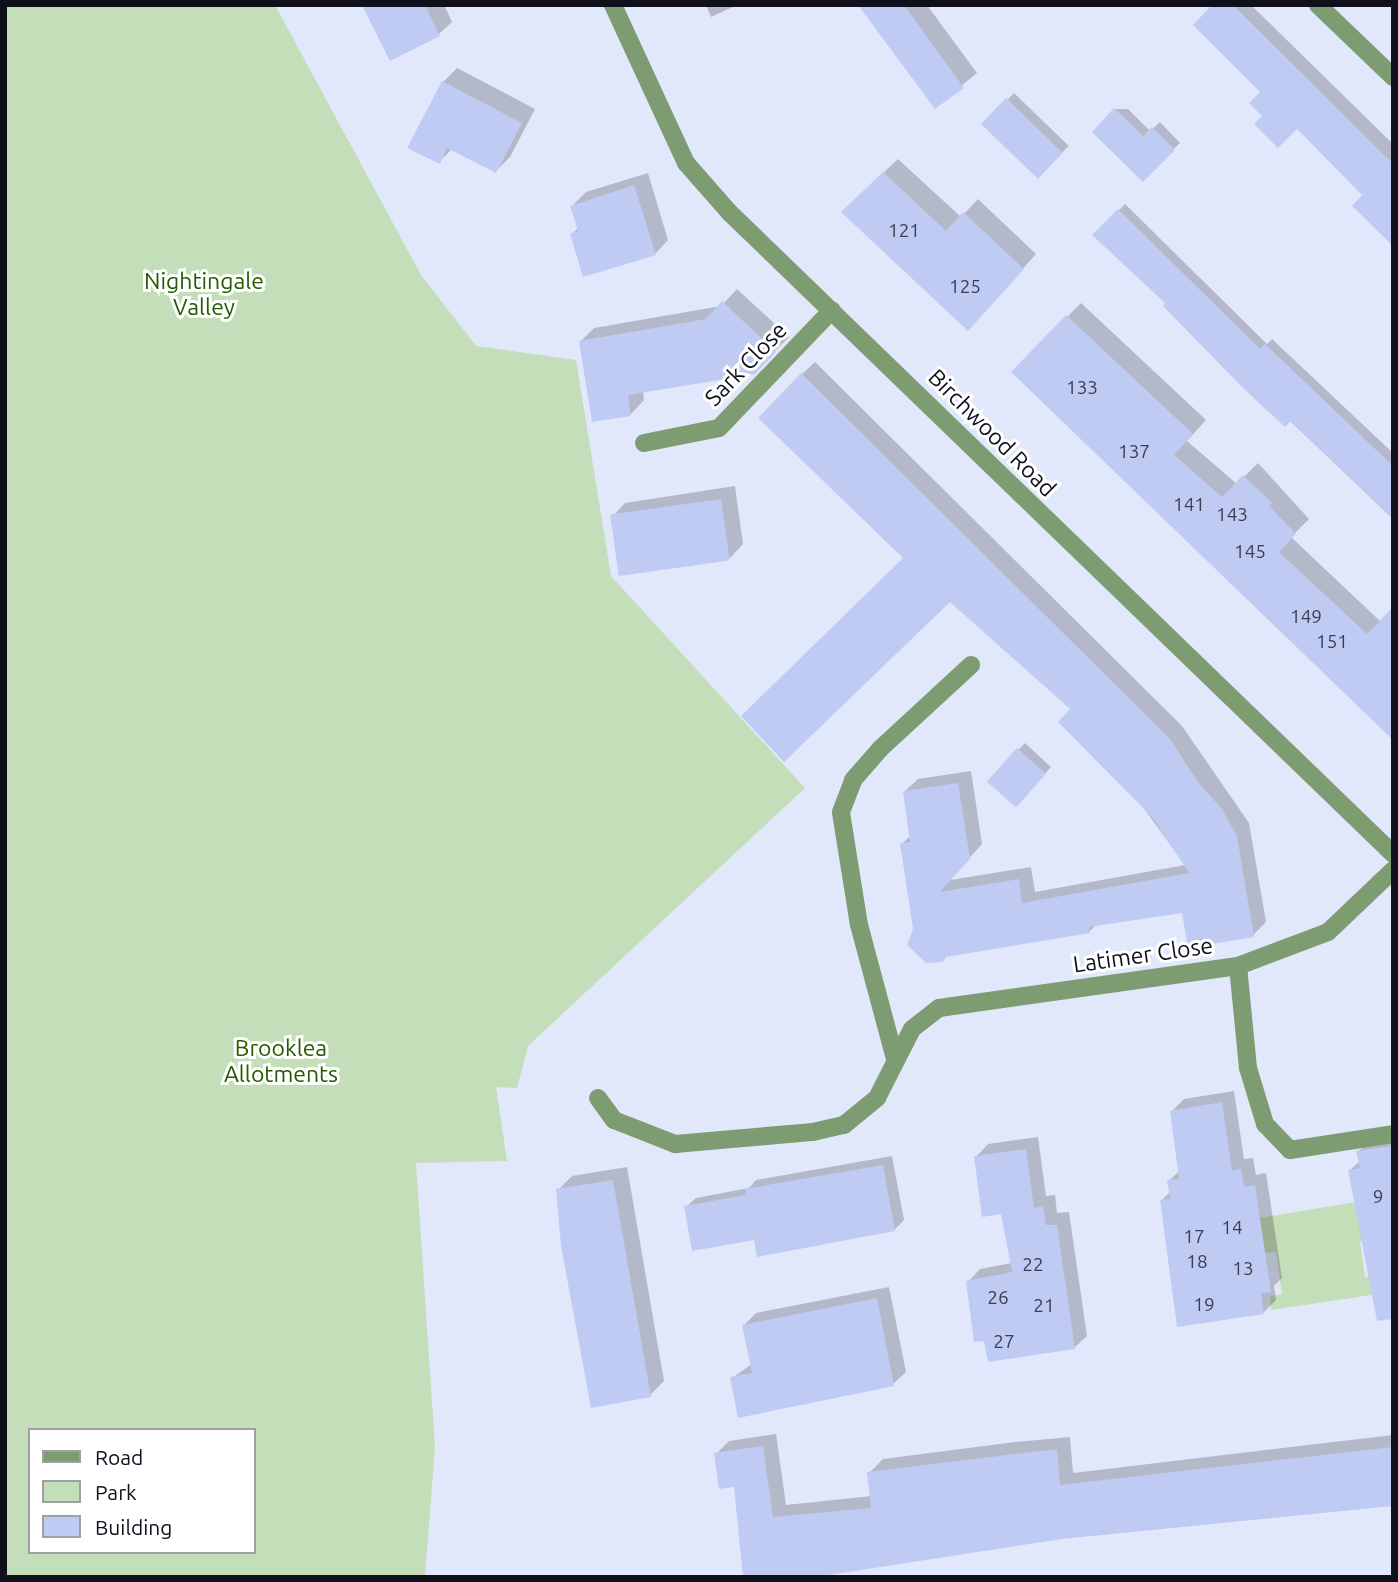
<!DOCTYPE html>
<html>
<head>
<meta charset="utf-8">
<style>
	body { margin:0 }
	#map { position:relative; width:1398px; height:1582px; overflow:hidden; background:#e1e8fc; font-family:Ubuntu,sans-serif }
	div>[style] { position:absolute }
	.green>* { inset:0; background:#c3deb9 }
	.shadow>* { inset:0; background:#0003; transform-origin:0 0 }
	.building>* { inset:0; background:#bfcbf3; transform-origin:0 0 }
	.minor>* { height:18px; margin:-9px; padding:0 9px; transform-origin:9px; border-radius:9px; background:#7e9c71 }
	.tertiary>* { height:18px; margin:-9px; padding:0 9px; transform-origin:9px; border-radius:9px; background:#7e9c71 }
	span { translate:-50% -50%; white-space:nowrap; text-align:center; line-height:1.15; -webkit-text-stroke:6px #fff; paint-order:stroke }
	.number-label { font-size:19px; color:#3a4052 }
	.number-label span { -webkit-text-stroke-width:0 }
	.park-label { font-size:23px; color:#255a00 }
	.street-label { font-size:23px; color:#0e111c }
	.frame { position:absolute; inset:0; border:7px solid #0e111c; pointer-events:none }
	.legend { position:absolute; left:28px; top:1428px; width:228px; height:126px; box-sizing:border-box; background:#fff; border:2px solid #9fa0a4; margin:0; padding:9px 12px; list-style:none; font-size:21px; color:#0e111c }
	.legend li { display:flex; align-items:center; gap:14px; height:35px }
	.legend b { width:35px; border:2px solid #9fa0a4 }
</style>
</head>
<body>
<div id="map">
	<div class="green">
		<div style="clip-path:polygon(evenodd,5px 5px,275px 5px,421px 275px,476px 346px,576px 360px,611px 576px,805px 788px,528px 1046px,517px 1088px,496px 1087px,507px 1161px,416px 1163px,435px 1447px,425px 1577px,5px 1577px,5px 5px,30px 1430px,254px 1430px,254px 1552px,30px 1552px,30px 1430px)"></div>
		<div style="clip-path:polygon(1362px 1201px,1369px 1240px,1360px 1242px,1365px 1277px,1375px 1276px,1378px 1294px,1271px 1310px,1270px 1296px,1282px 1294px,1276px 1252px,1264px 1253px,1259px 1218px)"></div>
	</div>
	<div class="shadow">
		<div style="clip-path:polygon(365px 5px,444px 5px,452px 22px,439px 34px,391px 59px)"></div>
		<div style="clip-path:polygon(706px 5px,737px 5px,711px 17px)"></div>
		<div style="clip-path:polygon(861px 5px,927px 5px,977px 73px,935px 107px)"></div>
		<div style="clip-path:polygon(1214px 5px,1251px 5px,1393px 144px,1393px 241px,1365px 195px,1297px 127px,1265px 116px,1263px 92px)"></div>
		<div style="clip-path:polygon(457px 68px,535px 109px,510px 157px,496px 171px,452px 149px,439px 162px,443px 82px)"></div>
		<div style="left:1014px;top:93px;width:76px;height:43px;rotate:44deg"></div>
		<div style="clip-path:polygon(1116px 109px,1128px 109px,1150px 131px,1160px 122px,1180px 143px,1143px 179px,1095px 132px)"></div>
		<div style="clip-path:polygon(898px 159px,961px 217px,978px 199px,1036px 254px,982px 315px,857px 198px)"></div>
		<div style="clip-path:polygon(648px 173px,668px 240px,655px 254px,572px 234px,579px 227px,572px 206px,586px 192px)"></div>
		<div style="clip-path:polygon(1125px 204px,1267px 344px,1272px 339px,1393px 453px,1393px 519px,1095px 235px)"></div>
		<div style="clip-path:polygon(737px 289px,789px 337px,754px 372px,643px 391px,644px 400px,631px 414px,581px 341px,594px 328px,721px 306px)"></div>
		<div style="clip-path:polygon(1081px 303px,1206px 420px,1187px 441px,1237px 484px,1258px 463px,1309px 519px,1291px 537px,1381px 622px,1393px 737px,1013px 372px)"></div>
		<div style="clip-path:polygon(815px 362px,1182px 726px,1249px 823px,1266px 922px,1253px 935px,1183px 911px,1097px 924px,1089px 932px,915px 929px,902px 844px,911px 835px,905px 791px,918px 779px,971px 771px,982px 844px,950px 880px,1031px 867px,1035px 892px,1185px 865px,1072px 709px,905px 558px,802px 374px)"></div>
		<div style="clip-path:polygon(735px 486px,743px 544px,730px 558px,612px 517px,625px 503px)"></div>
		<div style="clip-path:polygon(1025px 743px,1051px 767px,1022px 799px,989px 781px)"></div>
		<div style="clip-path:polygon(1234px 1091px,1244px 1159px,1253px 1158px,1256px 1175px,1266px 1173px,1282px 1278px,1274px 1286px,1276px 1300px,1263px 1313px,1161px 1201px,1171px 1191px,1169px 1181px,1180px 1170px,1172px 1111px,1184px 1099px)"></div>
		<div style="clip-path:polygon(1393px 1134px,1393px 1319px,1350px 1170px,1360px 1161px,1358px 1152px,1371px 1139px)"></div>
		<div style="clip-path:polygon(1038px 1137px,1046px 1196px,1055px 1195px,1057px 1213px,1069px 1212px,1087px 1336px,1074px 1348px,986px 1339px,968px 1282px,980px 1269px,1012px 1263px,1002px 1212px,976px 1157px,988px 1144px)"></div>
		<div style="clip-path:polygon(892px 1156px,904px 1220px,894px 1230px,755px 1237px,686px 1207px,696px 1198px,749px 1188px,756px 1180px)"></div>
		<div style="clip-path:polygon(627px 1167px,664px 1381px,650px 1395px,558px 1190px,572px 1176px)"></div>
		<div style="clip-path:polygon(889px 1287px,906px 1372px,893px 1384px,732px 1378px,752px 1364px,744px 1325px,756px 1313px)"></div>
		<div style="clip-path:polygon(776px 1434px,786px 1505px,872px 1496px,869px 1473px,883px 1459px,1015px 1442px,1070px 1437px,1073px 1473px,1393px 1435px,1393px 1502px,1061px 1538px,792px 1577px,716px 1454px,729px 1441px)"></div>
	</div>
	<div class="building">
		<div style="clip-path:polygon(362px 5px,425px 5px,440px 36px,390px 61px)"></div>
		<div style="clip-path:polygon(858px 5px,904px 5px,964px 88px,935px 109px)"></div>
		<div style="clip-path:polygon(1212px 5px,1233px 5px,1393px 164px,1393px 246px,1352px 206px,1362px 195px,1297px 129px,1278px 148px,1254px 124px,1262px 116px,1249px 103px,1260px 92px,1193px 25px)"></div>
		<div style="clip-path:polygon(442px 81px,522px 123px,496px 173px,447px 148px,440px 164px,407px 148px)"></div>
		<div style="left:1006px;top:98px;width:79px;height:36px;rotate:44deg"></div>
		<div style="clip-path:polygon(1114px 108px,1143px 136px,1152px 127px,1175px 150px,1143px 182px,1092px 132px)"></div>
		<div style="clip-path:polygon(883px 172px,946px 231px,963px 212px,1024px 269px,968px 331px,841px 212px)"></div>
		<div style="clip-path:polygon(634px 185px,656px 255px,583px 277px,570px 234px,578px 231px,570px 206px)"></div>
		<div style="clip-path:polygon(1118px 209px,1260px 349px,1265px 344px,1393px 466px,1393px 519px,1291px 421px,1285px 427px,1242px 387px,1163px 306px,1165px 303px,1092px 235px)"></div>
		<div style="clip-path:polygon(722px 301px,776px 352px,755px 374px,628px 395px,631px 416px,592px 422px,579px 341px,706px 319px)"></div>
		<div style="clip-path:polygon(1066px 315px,1193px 434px,1174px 455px,1222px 497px,1243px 475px,1272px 503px,1269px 506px,1296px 534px,1279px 552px,1367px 634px,1393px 607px,1393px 740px,1011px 372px)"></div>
		<div style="clip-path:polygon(801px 373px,1170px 739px,1198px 782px,1222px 809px,1237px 836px,1254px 937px,1188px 948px,1182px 913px,1089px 927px,1090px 933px,946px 957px,943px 962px,926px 963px,907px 945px,913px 929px,900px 843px,910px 842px,903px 791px,958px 783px,970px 859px,940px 892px,1019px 879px,1022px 903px,1189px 873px,1153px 818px,1058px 722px,1070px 709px,950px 602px,784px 762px,741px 716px,903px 558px,758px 418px)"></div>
		<div style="left:721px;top:499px;width:62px;height:112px;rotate:82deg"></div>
		<div style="left:1017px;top:748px;width:39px;height:45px;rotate:42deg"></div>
		<div style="clip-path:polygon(1222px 1102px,1232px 1171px,1241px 1169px,1244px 1187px,1255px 1185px,1271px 1292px,1261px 1293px,1264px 1314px,1177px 1327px,1160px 1200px,1170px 1199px,1167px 1180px,1179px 1179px,1170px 1111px)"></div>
		<div style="clip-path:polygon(1393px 1146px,1393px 1319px,1377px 1321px,1348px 1170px,1360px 1168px,1356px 1151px)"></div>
		<div style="clip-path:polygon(1026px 1149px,1034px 1208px,1043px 1206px,1046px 1225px,1057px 1225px,1075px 1349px,988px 1362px,984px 1341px,974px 1342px,966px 1281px,1012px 1272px,1001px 1214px,982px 1217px,974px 1156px)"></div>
		<div style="clip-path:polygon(883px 1165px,895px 1231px,757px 1257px,754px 1240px,692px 1251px,684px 1206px,746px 1195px,745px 1189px)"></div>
		<div style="clip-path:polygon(613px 1180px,651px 1397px,591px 1408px,561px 1246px,556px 1189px)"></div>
		<div style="clip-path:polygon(877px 1298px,894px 1386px,738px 1418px,730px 1377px,752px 1373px,742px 1325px)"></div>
		<div style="clip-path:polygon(763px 1446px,773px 1517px,871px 1508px,867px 1472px,1057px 1449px,1060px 1485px,1393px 1447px,1393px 1506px,1062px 1539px,816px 1577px,743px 1577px,734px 1487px,719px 1489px,714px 1453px)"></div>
	</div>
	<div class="minor">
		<div style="left:1318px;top:5px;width:104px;rotate:43.8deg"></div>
		<div style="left:644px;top:443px;width:76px;rotate:-11.3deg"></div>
		<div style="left:719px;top:428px;width:163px;rotate:-46.2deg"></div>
		<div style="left:1238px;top:966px;width:102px;rotate:84.4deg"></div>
		<div style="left:1248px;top:1068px;width:59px;rotate:73.1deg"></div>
		<div style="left:1265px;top:1124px;width:36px;rotate:46deg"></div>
		<div style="left:1290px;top:1150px;width:104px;rotate:-8.8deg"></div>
		<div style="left:895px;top:1059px;width:139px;rotate:-105deg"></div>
		<div style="left:859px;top:925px;width:114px;rotate:-99.1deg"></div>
		<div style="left:841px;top:812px;width:34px;rotate:-69deg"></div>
		<div style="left:853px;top:780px;width:41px;rotate:-48.9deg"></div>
		<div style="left:880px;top:749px;width:124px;rotate:-42.7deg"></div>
		<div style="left:598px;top:1098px;width:27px;rotate:54deg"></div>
		<div style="left:614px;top:1120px;width:66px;rotate:21.5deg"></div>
		<div style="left:675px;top:1144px;width:139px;rotate:-5deg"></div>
		<div style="left:813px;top:1132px;width:32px;rotate:-13deg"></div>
		<div style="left:844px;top:1125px;width:43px;rotate:-39.3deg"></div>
		<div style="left:877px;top:1098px;width:77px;rotate:-63.1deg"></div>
		<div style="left:912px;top:1029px;width:34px;rotate:-38deg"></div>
		<div style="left:939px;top:1008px;width:302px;rotate:-8deg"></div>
		<div style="left:1238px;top:966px;width:96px;rotate:-20.7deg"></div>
		<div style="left:1328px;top:932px;width:90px;rotate:-43.6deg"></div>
	</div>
	<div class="tertiary">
		<div style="left:613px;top:5px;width:174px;rotate:65.2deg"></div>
		<div style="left:686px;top:163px;width:67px;rotate:48.7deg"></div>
		<div style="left:730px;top:213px;width:922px;rotate:44.03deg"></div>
	</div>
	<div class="number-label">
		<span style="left:904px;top:231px">121</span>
		<span style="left:965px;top:287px">125</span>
		<span style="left:1082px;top:388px">133</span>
		<span style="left:1134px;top:452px">137</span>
		<span style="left:1189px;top:505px">141</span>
		<span style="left:1232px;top:515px">143</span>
		<span style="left:1250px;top:552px">145</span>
		<span style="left:1306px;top:617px">149</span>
		<span style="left:1332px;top:642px">151</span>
		<span style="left:1378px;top:1197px">9</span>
		<span style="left:1232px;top:1228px">14</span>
		<span style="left:1194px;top:1237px">17</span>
		<span style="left:1197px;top:1262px">18</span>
		<span style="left:1033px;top:1265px">22</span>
		<span style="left:1243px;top:1269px">13</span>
		<span style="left:998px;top:1298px">26</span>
		<span style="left:1204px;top:1305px">19</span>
		<span style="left:1044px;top:1306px">21</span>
		<span style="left:1004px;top:1342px">27</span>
	</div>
	<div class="park-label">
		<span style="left:204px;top:294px">Nightingale<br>Valley</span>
		<span style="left:281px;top:1061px">Brooklea<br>Allotments</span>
	</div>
	<div class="street-label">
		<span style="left:746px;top:364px;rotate:-46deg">Sark Close</span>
		<span style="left:992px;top:433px;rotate:45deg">Birchwood Road</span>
		<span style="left:1143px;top:955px;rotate:-8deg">Latimer Close</span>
	</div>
	<div class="frame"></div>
	<ul class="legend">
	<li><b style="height:9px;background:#7e9c71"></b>Road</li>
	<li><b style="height:19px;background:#c3deb9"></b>Park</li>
	<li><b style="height:19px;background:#bfcbf3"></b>Building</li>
	</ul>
</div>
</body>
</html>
